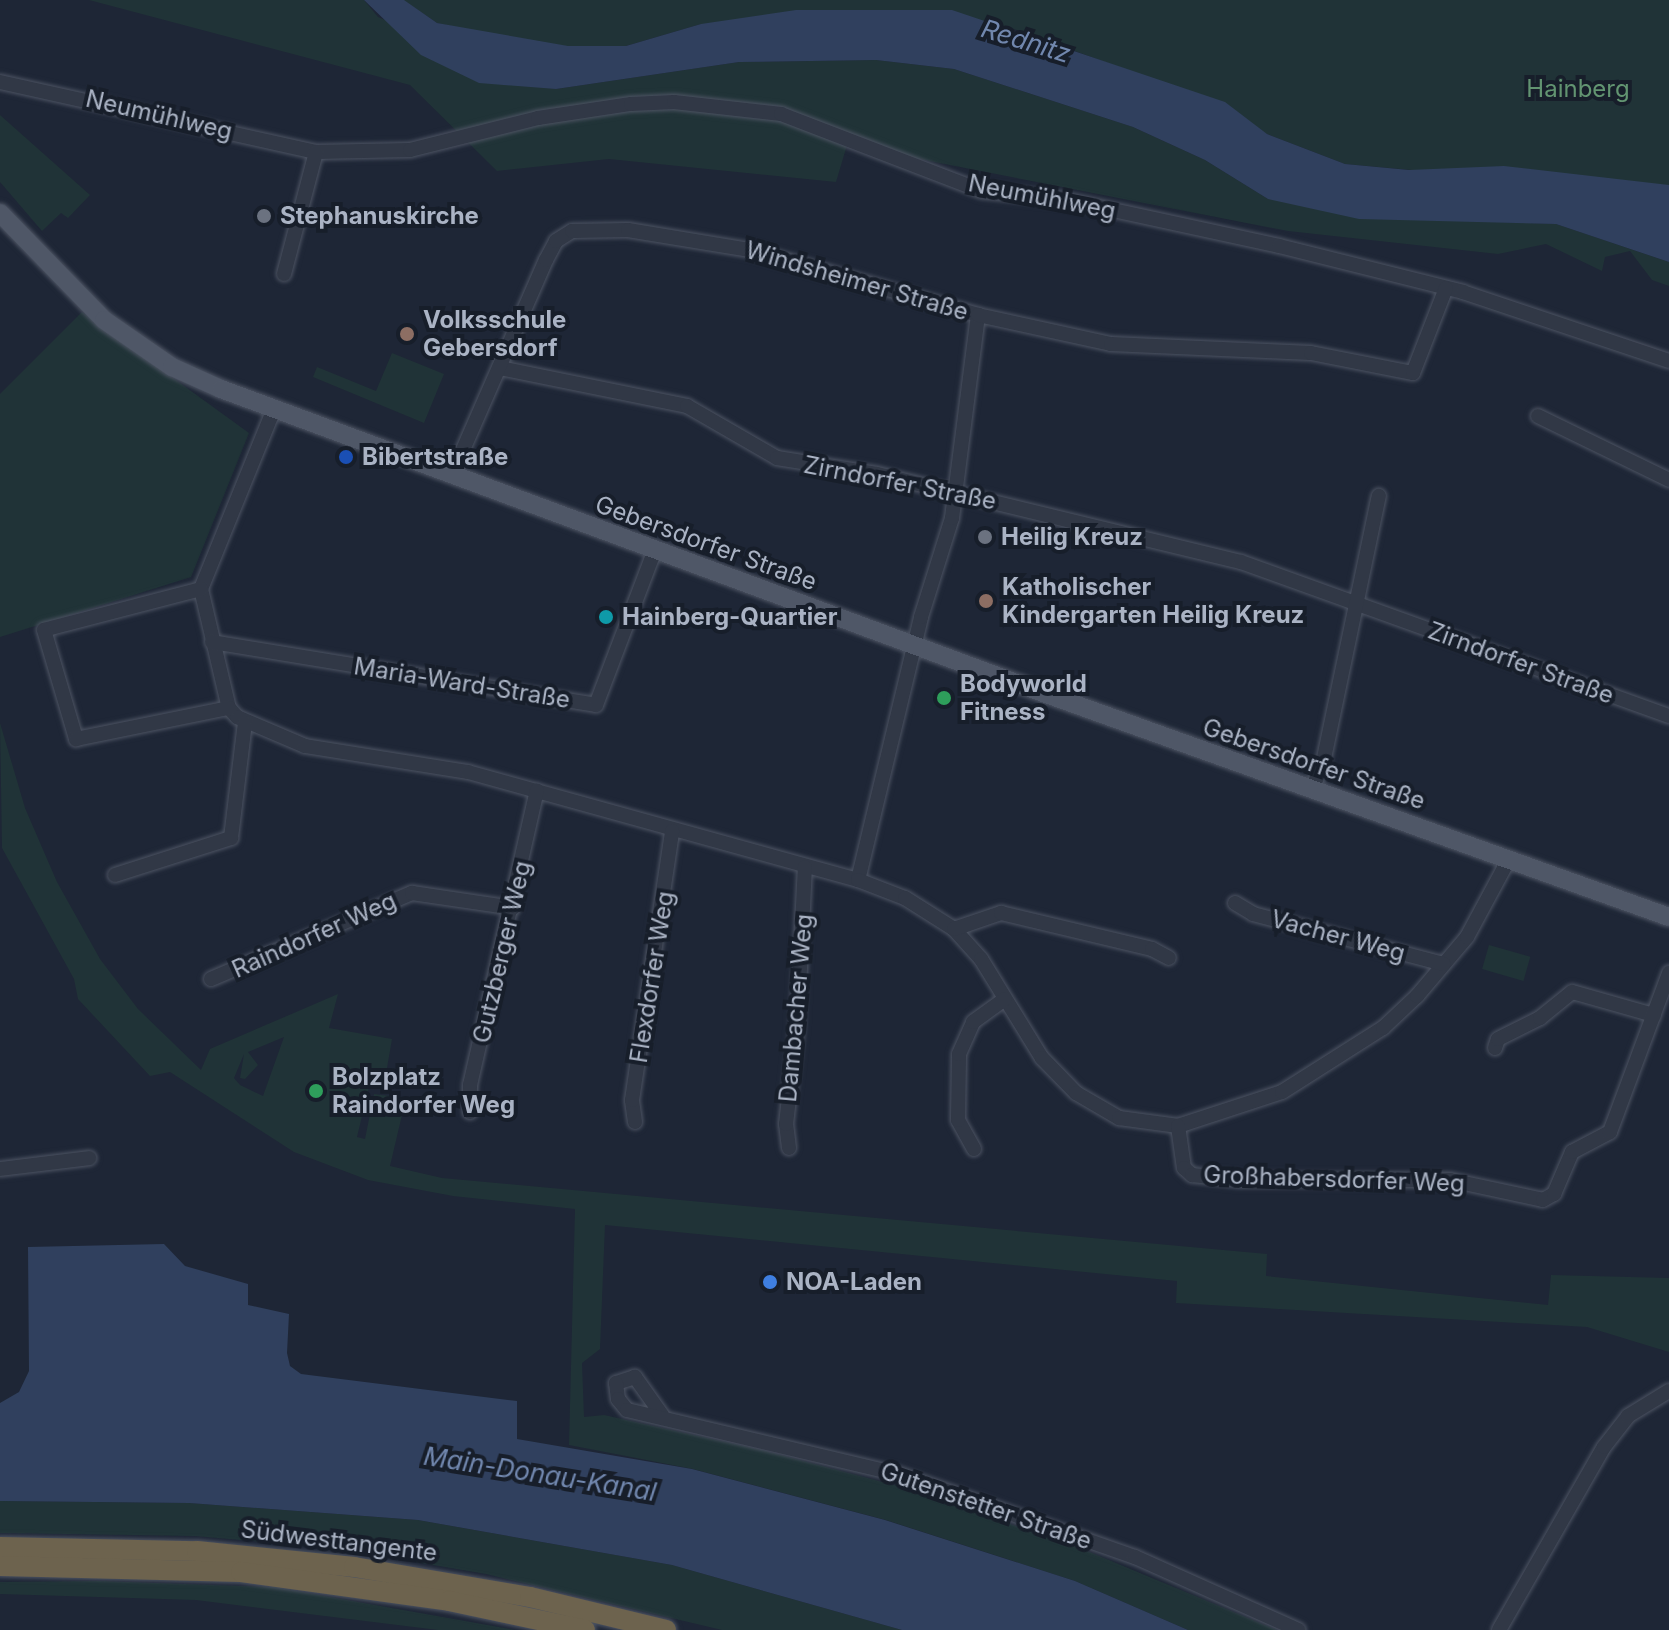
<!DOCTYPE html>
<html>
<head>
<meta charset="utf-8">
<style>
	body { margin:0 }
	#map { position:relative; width:1669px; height:1630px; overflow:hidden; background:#1e2636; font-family:Inter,sans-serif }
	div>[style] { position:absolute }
	.green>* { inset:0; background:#203337; transform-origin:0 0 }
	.water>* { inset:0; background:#30405e }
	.roads { filter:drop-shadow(0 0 2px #4c5362) drop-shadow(0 0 2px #4c5362) }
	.minor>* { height:14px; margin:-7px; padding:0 7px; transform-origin:7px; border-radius:7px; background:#313846 }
	.major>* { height:18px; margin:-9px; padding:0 9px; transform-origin:9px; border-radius:9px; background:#4f5767 }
	.highway>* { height:20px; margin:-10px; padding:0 10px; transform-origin:10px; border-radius:10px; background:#6d634e }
	.dots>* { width:22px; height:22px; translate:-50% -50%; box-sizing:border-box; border:4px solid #171e2a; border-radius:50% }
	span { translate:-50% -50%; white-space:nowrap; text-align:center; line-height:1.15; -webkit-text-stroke:8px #171e2a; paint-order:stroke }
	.park-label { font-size:24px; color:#629471 }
	.street-label { font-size:24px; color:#aab3c4 }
	.poi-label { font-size:24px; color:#aab3c4; font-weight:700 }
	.left { translate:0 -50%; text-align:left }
	.water-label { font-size:26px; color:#7187ae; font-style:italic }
</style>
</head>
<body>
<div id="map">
	<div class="green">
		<div style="clip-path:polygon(89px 0,364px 0,378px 17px,556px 89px,739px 62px,876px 60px,954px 69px,1133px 127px,1205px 160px,1268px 199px,1474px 221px,1556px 224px,1669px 262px,1669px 286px,1652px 280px,1630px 251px,1605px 257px,1602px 271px,1546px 244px,1498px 254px,1288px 231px,847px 145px,836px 182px,609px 159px,497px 171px,410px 85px)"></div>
		<div style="clip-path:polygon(403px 0,1669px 0,1669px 193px,1345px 164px,1267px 134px,1163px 83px,1011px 28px,701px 24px,626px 46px,529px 53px,474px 31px,437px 23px)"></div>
		<div style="clip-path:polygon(0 115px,90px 195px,68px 218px,61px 213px,42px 231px,0 182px)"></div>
		<div style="clip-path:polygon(82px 312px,249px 433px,191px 577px,0 637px,0 394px)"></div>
		<div style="clip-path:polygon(392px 353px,444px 374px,424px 423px,313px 377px,317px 367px,376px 391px)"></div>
		<div style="clip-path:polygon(evenodd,0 723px,25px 808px,57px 882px,100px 959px,138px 1009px,201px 1070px,210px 1049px,338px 994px,329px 1028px,392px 1039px,387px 1068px,369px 1087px,357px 1137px,365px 1139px,374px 1094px,406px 1098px,390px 1166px,442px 1178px,1267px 1254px,1266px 1276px,1548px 1305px,1551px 1275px,1669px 1278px,1669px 1352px,1587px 1327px,1176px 1303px,1177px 1281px,605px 1225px,600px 1349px,582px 1363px,584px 1417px,604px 1415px,762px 1450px,909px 1489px,1080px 1548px,1277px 1630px,1188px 1630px,1075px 1581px,886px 1520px,693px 1469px,569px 1445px,575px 1209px,453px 1196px,368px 1180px,294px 1152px,170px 1072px,150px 1076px,78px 999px,74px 979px,2px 848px,0 723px,284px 1037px,263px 1096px,240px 1085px,234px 1078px,244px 1054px,240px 1078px,245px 1079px,258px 1065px,248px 1052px,284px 1037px)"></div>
		<div style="left:1489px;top:945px;width:43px;height:25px;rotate:16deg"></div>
		<div style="clip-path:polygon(0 1501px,189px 1503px,418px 1520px,672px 1565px,902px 1630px,722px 1630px,486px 1574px,333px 1548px,194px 1536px,0 1533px)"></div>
		<div style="clip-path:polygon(100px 1581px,274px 1587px,515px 1630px,438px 1630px,196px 1600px,0 1594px,0 1582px)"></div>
	</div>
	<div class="water">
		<div style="clip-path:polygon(364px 0,404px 0,437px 23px,568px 46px,626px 46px,701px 24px,796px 10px,952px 10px,1225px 102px,1267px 134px,1345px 164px,1409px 170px,1504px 166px,1669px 185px,1669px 262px,1556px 224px,1359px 219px,1268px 199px,1205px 160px,1133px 127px,954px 69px,876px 60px,739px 62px,556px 89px,479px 83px,421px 55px)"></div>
		<div style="clip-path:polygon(164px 1244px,185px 1266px,248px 1284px,248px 1305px,289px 1314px,287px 1353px,290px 1366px,301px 1374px,517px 1401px,517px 1439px,692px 1469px,885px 1520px,1075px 1581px,1188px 1630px,902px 1630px,672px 1565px,418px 1520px,189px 1503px,0 1501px,0 1403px,19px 1392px,29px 1371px,28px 1247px)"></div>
	</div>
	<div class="roads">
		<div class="minor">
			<div style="left:0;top:82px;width:324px;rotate:12.5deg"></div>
			<div style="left:316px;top:152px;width:94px;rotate:-1.2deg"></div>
			<div style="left:410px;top:150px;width:132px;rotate:-14deg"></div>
			<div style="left:538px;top:118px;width:94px;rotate:-8.6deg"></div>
			<div style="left:631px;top:104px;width:43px;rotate:-2.7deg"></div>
			<div style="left:674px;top:102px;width:108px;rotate:6.4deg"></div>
			<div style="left:781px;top:114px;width:215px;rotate:21deg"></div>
			<div style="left:982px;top:191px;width:80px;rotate:5.7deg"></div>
			<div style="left:1062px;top:199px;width:222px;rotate:12.2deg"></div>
			<div style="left:1279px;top:246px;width:190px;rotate:14deg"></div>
			<div style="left:1463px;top:292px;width:217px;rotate:18.5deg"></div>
			<div style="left:284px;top:274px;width:126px;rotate:-75.3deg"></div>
			<div style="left:500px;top:368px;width:191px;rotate:11.5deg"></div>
			<div style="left:687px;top:406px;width:104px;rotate:30deg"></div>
			<div style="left:777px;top:458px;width:101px;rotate:9.1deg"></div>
			<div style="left:877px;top:474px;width:374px;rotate:13.6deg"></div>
			<div style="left:1241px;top:562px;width:455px;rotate:19.8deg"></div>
			<div style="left:274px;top:409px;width:194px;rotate:112.1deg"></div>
			<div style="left:201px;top:589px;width:122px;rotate:76.8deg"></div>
			<div style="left:229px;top:708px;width:12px;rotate:48deg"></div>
			<div style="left:237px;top:717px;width:74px;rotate:23.1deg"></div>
			<div style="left:305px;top:746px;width:165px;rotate:9.1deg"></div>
			<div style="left:468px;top:772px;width:405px;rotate:15.5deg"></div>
			<div style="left:858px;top:880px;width:270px;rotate:-76.5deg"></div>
			<div style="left:921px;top:617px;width:104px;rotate:-72.6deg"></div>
			<div style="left:952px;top:518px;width:205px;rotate:-82.7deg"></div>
			<div style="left:1538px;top:416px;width:146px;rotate:26deg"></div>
			<div style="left:452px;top:475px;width:235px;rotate:-66.4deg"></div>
			<div style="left:546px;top:260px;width:21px;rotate:-62deg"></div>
			<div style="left:556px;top:241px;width:19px;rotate:-32deg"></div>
			<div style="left:572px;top:231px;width:56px;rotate:-1deg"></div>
			<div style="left:628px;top:230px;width:124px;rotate:9.3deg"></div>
			<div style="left:750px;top:250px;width:237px;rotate:15.9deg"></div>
			<div style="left:978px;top:315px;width:136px;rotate:12.3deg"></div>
			<div style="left:1111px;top:344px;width:200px;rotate:2.6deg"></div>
			<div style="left:1311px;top:353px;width:104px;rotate:11.1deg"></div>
			<div style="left:1413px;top:373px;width:91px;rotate:-68.8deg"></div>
			<div style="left:201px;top:589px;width:162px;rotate:165.4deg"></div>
			<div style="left:44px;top:630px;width:114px;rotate:73.6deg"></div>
			<div style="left:76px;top:739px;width:156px;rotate:-11.5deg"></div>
			<div style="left:212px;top:642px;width:389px;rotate:9.3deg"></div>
			<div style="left:596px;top:705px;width:166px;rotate:-69.2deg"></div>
			<div style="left:1312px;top:789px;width:28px;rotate:-67deg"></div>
			<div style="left:1323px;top:763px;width:273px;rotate:-78.2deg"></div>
			<div style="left:115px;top:875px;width:122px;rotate:-17.7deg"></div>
			<div style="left:231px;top:838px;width:116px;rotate:-83.1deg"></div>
			<div style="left:858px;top:880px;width:50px;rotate:21deg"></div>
			<div style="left:905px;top:898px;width:58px;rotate:32.3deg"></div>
			<div style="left:954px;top:929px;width:40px;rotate:48deg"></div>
			<div style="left:981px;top:959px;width:116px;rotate:58.4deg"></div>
			<div style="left:1042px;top:1058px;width:49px;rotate:45.8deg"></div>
			<div style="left:1076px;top:1093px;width:50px;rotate:30.2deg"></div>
			<div style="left:1119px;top:1118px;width:60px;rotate:7.7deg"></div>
			<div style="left:1178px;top:1126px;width:109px;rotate:-18.1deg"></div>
			<div style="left:1282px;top:1092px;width:120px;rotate:-32.4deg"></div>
			<div style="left:1383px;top:1028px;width:47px;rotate:-43.3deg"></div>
			<div style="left:1417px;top:996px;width:77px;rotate:-49.7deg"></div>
			<div style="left:1467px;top:937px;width:89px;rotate:-61.7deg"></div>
			<div style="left:1235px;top:903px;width:21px;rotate:31deg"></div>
			<div style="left:1253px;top:914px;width:197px;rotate:14.7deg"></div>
			<div style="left:954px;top:929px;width:50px;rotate:-18.8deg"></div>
			<div style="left:1001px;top:913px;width:155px;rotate:13.4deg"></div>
			<div style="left:1152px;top:949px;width:19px;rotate:28deg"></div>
			<div style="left:211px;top:979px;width:219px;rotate:-23.2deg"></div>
			<div style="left:412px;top:893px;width:102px;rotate:8.4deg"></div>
			<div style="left:1495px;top:1048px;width:9px;rotate:-72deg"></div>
			<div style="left:1498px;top:1039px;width:47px;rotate:-26.6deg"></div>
			<div style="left:1540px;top:1018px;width:41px;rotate:-39.1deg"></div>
			<div style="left:1572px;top:992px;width:85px;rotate:15.7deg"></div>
			<div style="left:470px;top:1112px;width:27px;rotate:-90deg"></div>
			<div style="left:470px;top:1085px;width:302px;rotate:-77.2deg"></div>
			<div style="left:635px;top:1122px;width:22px;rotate:-98deg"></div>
			<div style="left:632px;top:1100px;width:272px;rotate:-81.5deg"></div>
			<div style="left:1178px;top:1126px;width:42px;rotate:81.9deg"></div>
			<div style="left:1184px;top:1168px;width:11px;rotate:41deg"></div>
			<div style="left:1192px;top:1175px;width:48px;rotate:5.9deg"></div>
			<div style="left:1240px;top:1180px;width:210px"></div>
			<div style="left:1450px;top:1180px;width:95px;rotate:12.1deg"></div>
			<div style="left:1543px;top:1200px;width:13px;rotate:-29deg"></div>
			<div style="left:1554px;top:1194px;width:46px;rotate:-66.8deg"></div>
			<div style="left:1572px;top:1152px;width:43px;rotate:-27.8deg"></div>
			<div style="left:1610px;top:1132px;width:170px;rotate:-69.6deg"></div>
			<div style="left:789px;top:1148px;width:24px;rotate:-97deg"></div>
			<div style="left:786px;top:1124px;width:96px;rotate:-83.4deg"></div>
			<div style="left:797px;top:1029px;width:162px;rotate:-87.2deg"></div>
			<div style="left:974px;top:1149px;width:33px;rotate:-119deg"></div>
			<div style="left:958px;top:1120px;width:66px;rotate:-89.1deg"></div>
			<div style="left:959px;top:1054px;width:35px;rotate:-66deg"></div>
			<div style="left:973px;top:1022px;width:39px;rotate:-36deg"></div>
			<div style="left:0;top:1169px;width:90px;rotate:-7deg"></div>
			<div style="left:662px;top:1415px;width:47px;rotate:-125.4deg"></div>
			<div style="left:635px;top:1377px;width:20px;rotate:162deg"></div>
			<div style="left:616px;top:1383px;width:16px;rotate:83deg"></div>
			<div style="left:618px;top:1399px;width:14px;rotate:51deg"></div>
			<div style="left:627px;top:1410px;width:278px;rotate:13.3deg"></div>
			<div style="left:898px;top:1474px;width:251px;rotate:19.3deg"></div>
			<div style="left:1135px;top:1557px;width:179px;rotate:24.1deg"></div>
			<div style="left:1499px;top:1630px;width:211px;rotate:-60.2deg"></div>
			<div style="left:1604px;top:1447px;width:39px;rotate:-52deg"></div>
			<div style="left:1628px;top:1416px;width:48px;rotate:-31.4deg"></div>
		</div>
		<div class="major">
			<div style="left:0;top:213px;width:149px;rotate:45.8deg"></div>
			<div style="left:104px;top:320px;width:83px;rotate:34.7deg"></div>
			<div style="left:172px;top:367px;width:54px;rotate:24.2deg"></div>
			<div style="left:221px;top:389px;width:868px;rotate:20.29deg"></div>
			<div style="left:1035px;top:690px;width:673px;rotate:19.7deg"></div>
		</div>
		<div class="highway">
			<div style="left:0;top:1547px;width:197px;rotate:1.2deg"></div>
			<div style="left:197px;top:1551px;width:158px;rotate:5.8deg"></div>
			<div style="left:354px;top:1567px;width:179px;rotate:9.7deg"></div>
			<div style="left:530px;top:1597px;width:140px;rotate:13.6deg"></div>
			<div style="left:0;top:1566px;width:241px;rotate:1.4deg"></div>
			<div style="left:241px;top:1572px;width:210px;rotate:7.9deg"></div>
			<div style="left:449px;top:1601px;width:139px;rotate:12deg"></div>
		</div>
	</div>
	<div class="dots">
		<div style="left:264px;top:216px;background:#6b7280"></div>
		<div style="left:407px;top:334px;background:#8d6e63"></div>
		<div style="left:346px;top:457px;background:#1a4fb4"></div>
		<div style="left:985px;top:537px;background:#6b7280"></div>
		<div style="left:986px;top:601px;background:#8d6e63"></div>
		<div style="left:606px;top:617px;background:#0f9aa8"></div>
		<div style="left:944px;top:698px;background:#2e9e5b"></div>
		<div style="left:316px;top:1091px;background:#2e9e5b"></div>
		<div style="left:770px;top:1282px;background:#3f7fe0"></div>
	</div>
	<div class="park-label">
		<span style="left:1578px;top:89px">Hainberg</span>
	</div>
	<div class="street-label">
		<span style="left:159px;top:115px;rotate:13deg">Neumühlweg</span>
		<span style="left:1042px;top:197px;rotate:11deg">Neumühlweg</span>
		<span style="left:857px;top:281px;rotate:16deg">Windsheimer Straße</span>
		<span style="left:900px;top:483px;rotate:11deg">Zirndorfer Straße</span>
		<span style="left:706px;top:543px;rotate:20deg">Gebersdorfer Straße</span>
		<span style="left:1521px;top:663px;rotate:20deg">Zirndorfer Straße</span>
		<span style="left:462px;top:683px;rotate:9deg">Maria-Ward-Straße</span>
		<span style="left:1314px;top:764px;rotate:19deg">Gebersdorfer Straße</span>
		<span style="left:314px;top:935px;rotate:-24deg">Raindorfer Weg</span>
		<span style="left:1338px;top:936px;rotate:15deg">Vacher Weg</span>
		<span style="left:502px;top:952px;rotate:-77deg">Gutzberger Weg</span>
		<span style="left:652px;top:977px;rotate:-81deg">Flexdorfer Weg</span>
		<span style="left:796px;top:1008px;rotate:-85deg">Dambacher Weg</span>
		<span style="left:1334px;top:1179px;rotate:2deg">Großhabersdorfer Weg</span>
		<span style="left:986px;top:1506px;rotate:19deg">Gutenstetter Straße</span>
		<span style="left:339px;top:1541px;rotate:7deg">Südwesttangente</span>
	</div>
	<div class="poi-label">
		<span class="left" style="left:280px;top:216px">Stephanuskirche</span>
		<span class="left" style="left:423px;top:334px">Volksschule<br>Gebersdorf</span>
		<span class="left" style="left:362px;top:457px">Bibertstraße</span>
		<span class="left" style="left:1001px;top:537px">Heilig Kreuz</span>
		<span class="left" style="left:1002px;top:601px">Katholischer<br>Kindergarten Heilig Kreuz</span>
		<span class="left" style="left:622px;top:617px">Hainberg-Quartier</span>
		<span class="left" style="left:960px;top:698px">Bodyworld<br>Fitness</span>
		<span class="left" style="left:332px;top:1091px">Bolzplatz<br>Raindorfer Weg</span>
		<span class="left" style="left:786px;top:1282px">NOA-Laden</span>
	</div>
	<div class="water-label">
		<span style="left:1026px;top:41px;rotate:17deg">Rednitz</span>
		<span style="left:540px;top:1474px;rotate:9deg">Main-Donau-Kanal</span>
	</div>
</div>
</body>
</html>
